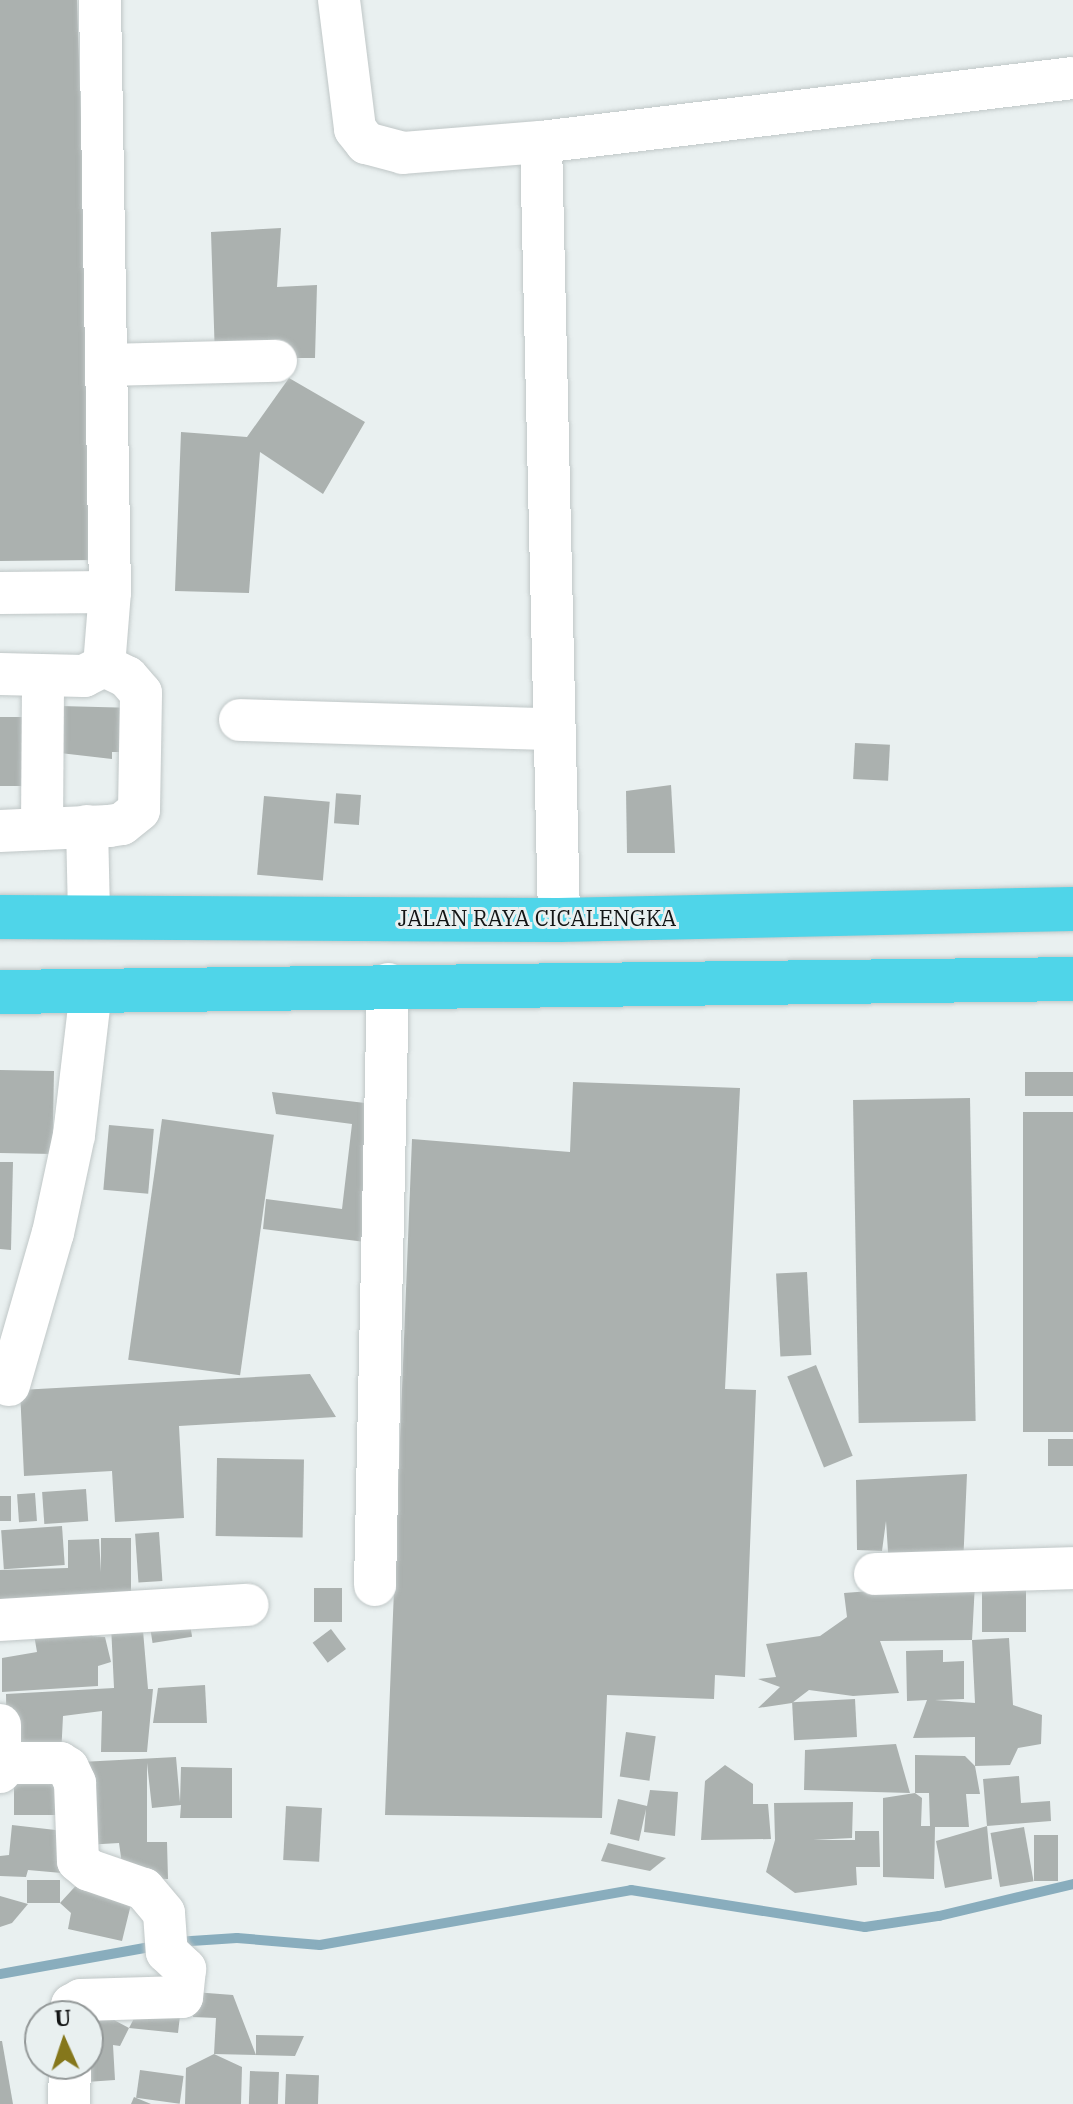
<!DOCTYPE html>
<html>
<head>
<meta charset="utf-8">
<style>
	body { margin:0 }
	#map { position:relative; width:1073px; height:2104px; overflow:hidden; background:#e9f0f0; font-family:"IBM Plex Serif",serif }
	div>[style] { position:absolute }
	.stream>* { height:10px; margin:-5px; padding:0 5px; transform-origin:5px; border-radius:5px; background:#89adbd }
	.building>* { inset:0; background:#abb1af; transform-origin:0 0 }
	.roads { filter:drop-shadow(0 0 2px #c0c7c7) drop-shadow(0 0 2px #c0c7c7) }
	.minor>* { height:42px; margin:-21px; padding:0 21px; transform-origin:21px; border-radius:21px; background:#fff }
	.highway>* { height:44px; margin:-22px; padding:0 22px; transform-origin:22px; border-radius:22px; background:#4fd5e9 }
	span { translate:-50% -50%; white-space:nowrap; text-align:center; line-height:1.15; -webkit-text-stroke:6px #e9f0f0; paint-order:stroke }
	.street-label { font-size:22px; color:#131515 }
	.north { position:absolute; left:24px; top:2000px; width:80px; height:80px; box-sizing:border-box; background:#e9f0f0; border:2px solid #939898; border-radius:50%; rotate:357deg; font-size:22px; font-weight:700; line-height:32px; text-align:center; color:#131515 }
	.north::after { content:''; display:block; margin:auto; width:28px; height:36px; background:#85771b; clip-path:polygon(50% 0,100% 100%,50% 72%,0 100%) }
</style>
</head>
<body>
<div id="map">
	<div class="stream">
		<div style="left:176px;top:1942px;width:61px;rotate:-3.8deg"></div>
		<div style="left:237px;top:1938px;width:83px;rotate:4.8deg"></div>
		<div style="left:320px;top:1945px;width:316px;rotate:-10deg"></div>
		<div style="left:631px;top:1890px;width:237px;rotate:9deg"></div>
		<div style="left:865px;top:1927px;width:75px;rotate:-8.5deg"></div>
		<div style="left:939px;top:1916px;width:138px;rotate:-13.4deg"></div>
		<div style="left:0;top:1974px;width:158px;rotate:-10.2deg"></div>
	</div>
	<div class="building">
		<div style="clip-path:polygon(0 0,77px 0,96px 560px,0 561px)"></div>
		<div style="clip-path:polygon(281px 228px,277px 287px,317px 285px,315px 358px,215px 358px,211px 232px)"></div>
		<div style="clip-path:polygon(289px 378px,365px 422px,323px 494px,260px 452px,249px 593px,175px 591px,181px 432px,247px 437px)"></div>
		<div style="clip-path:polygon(60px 706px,136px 708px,135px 752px,112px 752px,112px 759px,60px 753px)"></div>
		<div style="left:0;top:717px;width:28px;height:69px"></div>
		<div style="left:855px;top:743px;width:35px;height:36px;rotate:3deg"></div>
		<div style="clip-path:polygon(671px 785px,675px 853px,627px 853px,626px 791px)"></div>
		<div style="left:361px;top:795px;width:30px;height:25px;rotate:94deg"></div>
		<div style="left:264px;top:796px;width:66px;height:79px;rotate:5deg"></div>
		<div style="left:0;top:1070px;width:54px;height:83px;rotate:1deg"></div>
		<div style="left:1073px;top:1072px;width:24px;height:48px;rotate:90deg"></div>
		<div style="clip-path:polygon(573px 1082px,740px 1088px,725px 1389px,756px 1390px,745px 1677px,715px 1675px,714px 1699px,607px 1695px,602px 1818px,385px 1815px,412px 1139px,570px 1152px)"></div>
		<div style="clip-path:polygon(272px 1092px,382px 1105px,365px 1242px,263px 1229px,266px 1199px,342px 1209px,352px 1124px,276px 1114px)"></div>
		<div style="left:970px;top:1098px;width:323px;height:117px;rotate:89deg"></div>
		<div style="left:1023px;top:1112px;width:50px;height:320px"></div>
		<div style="left:162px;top:1119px;width:113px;height:243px;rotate:8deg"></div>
		<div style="left:109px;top:1125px;width:45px;height:65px;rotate:5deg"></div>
		<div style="clip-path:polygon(0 1162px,13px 1162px,11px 1250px,0 1249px)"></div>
		<div style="left:807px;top:1272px;width:83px;height:31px;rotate:87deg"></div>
		<div style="left:816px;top:1365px;width:98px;height:31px;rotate:68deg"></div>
		<div style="clip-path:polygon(310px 1374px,336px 1417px,179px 1426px,184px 1518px,115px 1522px,112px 1471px,24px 1476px,20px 1390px)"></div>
		<div style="left:1048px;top:1439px;width:25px;height:27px"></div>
		<div style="left:217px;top:1458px;width:87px;height:78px;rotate:1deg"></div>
		<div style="clip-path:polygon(967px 1474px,963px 1566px,889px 1567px,886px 1521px,882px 1551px,857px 1550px,856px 1480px)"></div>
		<div style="left:86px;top:1489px;width:32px;height:44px;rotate:86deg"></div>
		<div style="left:35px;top:1493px;width:28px;height:18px;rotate:86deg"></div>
		<div style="left:0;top:1496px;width:11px;height:25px"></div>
		<div style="left:62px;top:1526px;width:39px;height:61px;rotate:86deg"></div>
		<div style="left:159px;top:1532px;width:49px;height:24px;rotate:86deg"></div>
		<div style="clip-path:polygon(101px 1538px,131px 1538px,131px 1595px,0 1599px,0 1570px,68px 1568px,68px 1540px,99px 1539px,101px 1572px)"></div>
		<div style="left:982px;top:1578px;width:44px;height:54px"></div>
		<div style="clip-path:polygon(975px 1583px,972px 1640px,880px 1641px,899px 1693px,853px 1696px,809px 1690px,792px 1703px,758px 1708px,780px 1687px,758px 1679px,776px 1677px,766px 1644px,820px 1636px,847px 1617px,844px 1593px)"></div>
		<div style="left:314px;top:1588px;width:28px;height:34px"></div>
		<div style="left:188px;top:1611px;width:26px;height:40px;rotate:81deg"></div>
		<div style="clip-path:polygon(91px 1619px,92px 1636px,105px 1637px,111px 1662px,98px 1666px,98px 1686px,2px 1692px,2px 1658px,37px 1652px,32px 1623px)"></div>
		<div style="clip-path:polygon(142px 1619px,148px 1689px,153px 1689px,147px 1752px,101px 1752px,102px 1711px,63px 1716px,61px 1756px,7px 1757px,6px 1694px,114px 1688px,111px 1625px)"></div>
		<div style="left:331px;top:1629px;width:25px;height:23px;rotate:53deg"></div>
		<div style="clip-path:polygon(1009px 1638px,1013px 1705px,1042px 1715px,1041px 1744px,1018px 1748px,1010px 1765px,975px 1766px,975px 1737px,913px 1738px,927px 1700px,907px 1701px,906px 1651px,943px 1650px,943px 1662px,964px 1661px,964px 1699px,935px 1700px,975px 1703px,972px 1640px)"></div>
		<div style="clip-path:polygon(205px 1685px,207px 1723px,153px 1723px,158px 1688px)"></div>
		<div style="left:855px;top:1699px;width:38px;height:63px;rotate:87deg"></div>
		<div style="left:626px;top:1732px;width:30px;height:45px;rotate:8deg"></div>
		<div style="clip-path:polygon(896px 1744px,910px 1793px,804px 1790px,805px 1750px)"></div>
		<div style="clip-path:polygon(915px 1755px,965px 1756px,975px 1766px,980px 1794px,966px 1794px,969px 1827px,935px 1827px,934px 1879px,883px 1877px,883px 1798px,915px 1793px,922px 1798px,921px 1826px,930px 1826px,929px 1793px,915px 1793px)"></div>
		<div style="clip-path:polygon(176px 1757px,180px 1802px,181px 1767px,232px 1768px,232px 1818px,180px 1818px,181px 1805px,152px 1808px,147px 1763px,147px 1842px,167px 1842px,168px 1879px,124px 1878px,119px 1843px,85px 1845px,81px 1762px)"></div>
		<div style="clip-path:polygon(725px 1765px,753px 1784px,753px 1804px,768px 1804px,771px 1839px,701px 1840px,705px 1781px)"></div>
		<div style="left:14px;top:1775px;width:57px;height:40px"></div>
		<div style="clip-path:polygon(1019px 1776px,1021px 1803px,1050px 1801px,1051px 1821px,987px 1826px,983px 1779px)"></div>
		<div style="clip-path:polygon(650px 1790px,678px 1792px,675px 1836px,644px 1832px,646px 1809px,639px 1841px,610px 1834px,618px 1799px,647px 1806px)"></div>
		<div style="clip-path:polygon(853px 1802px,852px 1838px,813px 1840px,855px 1840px,855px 1831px,879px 1831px,880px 1867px,856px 1867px,857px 1885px,795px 1893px,766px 1872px,775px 1840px,774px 1803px)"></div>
		<div style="left:286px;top:1806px;width:36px;height:54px;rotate:3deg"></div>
		<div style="clip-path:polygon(12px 1825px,73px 1832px,73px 1874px,28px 1870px,26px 1877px,0 1876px,0 1856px,9px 1855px)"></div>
		<div style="clip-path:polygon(987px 1826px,992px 1879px,945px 1888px,936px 1841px)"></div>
		<div style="left:1024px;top:1827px;width:55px;height:34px;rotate:80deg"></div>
		<div style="left:1034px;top:1835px;width:24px;height:46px"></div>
		<div style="clip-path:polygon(608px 1843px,666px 1858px,650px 1871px,601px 1861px)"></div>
		<div style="clip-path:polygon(82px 1879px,134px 1892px,122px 1941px,68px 1929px,71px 1913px,60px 1903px)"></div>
		<div style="left:60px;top:1880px;width:23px;height:33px;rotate:90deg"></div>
		<div style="clip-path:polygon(0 1896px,28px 1904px,12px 1923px,0 1927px)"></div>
		<div style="clip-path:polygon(194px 1992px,233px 1995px,256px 2055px,256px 2035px,304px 2036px,295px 2056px,214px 2054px,242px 2067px,241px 2104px,185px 2104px,186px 2068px,214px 2054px,216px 2018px,193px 2017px)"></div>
		<div style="clip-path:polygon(182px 1998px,178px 2033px,129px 2028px,120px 2046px,113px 2045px,115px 2080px,72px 2083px,88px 2064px,88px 2016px,112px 2002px,114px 2020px,129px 2028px,143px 2001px)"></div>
		<div style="clip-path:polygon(0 2041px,2px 2041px,13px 2104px,0 2104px)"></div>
		<div style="left:140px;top:2070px;width:44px;height:28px;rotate:8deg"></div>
		<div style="left:250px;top:2071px;width:29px;height:33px;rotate:2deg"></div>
		<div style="left:286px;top:2074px;width:33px;height:30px;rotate:2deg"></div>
		<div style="clip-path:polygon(134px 2097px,151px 2104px,131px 2104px)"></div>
	</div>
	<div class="roads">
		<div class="minor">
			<div style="left:339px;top:0;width:130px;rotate:82.9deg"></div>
			<div style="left:355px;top:129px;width:18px;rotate:52deg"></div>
			<div style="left:366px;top:143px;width:38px;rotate:15deg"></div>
			<div style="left:403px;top:153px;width:138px;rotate:-4.6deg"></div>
			<div style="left:541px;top:142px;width:536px;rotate:-6.86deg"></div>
			<div style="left:541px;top:142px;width:778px;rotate:88.67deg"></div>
			<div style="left:107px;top:365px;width:169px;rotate:-1.4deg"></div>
			<div style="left:0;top:593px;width:110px;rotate:-0.5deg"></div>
			<div style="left:0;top:674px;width:84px;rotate:1.4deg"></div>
			<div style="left:84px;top:676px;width:22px;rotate:-27deg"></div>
			<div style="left:104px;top:666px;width:74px;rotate:-85.4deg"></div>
			<div style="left:110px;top:592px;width:592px;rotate:-90.97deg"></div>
			<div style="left:240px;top:720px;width:312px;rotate:1.7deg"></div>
			<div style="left:87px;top:826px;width:90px;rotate:88.7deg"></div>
			<div style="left:42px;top:828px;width:152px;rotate:-89.6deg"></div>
			<div style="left:0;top:831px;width:109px;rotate:-2.6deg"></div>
			<div style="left:109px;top:826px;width:13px;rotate:-9deg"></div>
			<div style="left:122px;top:824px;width:22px;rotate:-39deg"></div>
			<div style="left:139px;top:810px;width:117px;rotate:-89deg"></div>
			<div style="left:141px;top:693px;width:21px;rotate:-131deg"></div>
			<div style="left:127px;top:677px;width:25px;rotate:-154deg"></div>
			<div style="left:9px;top:1385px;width:158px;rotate:-73.9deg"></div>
			<div style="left:53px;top:1233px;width:100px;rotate:-77.9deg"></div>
			<div style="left:74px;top:1135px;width:145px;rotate:-83.3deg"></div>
			<div style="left:875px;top:1574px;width:198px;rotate:-1.7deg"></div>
			<div style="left:375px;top:1585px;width:601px;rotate:-88.76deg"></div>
			<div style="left:0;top:1620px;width:248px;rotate:-3.5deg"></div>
			<div style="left:0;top:1725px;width:47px;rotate:90deg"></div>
			<div style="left:2px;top:1763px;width:58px"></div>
			<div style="left:60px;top:1763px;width:9px;rotate:32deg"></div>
			<div style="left:68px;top:1768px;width:17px;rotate:65deg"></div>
			<div style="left:75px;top:1783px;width:78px;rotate:87.8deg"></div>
			<div style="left:78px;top:1861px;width:14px;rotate:39deg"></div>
			<div style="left:89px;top:1870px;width:58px;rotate:19.1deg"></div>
			<div style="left:144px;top:1889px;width:31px;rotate:50deg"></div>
			<div style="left:164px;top:1913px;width:39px;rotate:86deg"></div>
			<div style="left:167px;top:1952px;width:25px;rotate:43deg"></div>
			<div style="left:185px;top:1969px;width:28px;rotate:96deg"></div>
			<div style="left:182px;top:1997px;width:101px;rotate:178.3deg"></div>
			<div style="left:81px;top:2000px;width:10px;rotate:151deg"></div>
			<div style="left:72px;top:2005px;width:11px;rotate:100deg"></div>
			<div style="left:69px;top:2104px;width:40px;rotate:-88.6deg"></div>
		</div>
		<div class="highway">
			<div style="left:0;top:917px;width:559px;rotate:0.31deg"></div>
			<div style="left:559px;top:920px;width:514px;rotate:-1.23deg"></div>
			<div style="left:0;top:992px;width:1073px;rotate:-0.69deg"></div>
		</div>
	</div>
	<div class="street-label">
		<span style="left:537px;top:918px">JALAN RAYA CICALENGKA</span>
	</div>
	<div class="north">U</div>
</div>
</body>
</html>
